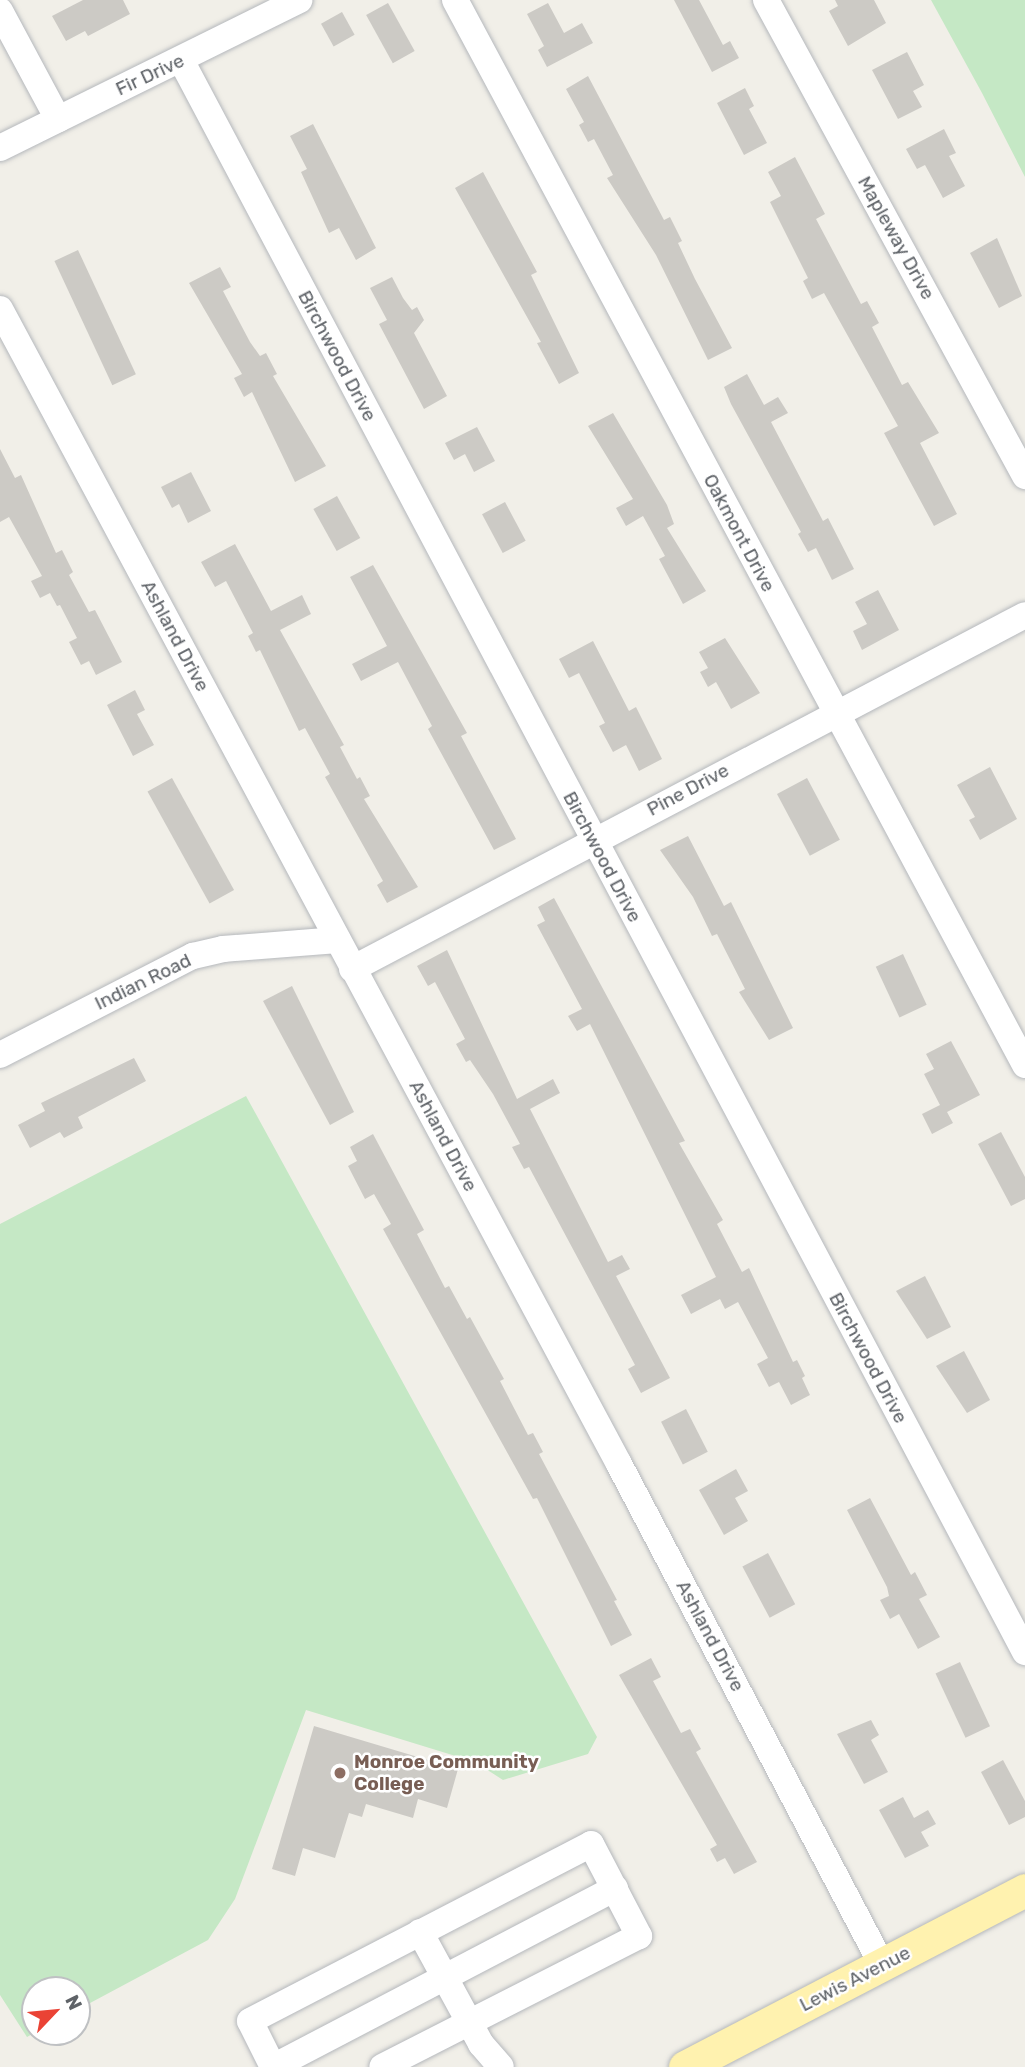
<!DOCTYPE html>
<html>
<head>
<meta charset="utf-8">
<style>
	body { margin:0 }
	#map { position:relative; width:1025px; height:2067px; overflow:hidden; background:#f1efe8; font-family:Rubik,sans-serif }
	div>[style] { position:absolute }
	.green>* { inset:0; background:#c5e8c5 }
	.building>* { inset:0; background:#cccac5; transform-origin:0 0 }
	.roads { filter:drop-shadow(0 0 2px #b5b8bc) drop-shadow(0 0 2px #b5b8bc) }
	.minor>* { height:26px; margin:-13px; padding:0 13px; transform-origin:13px; border-radius:13px; background:#fff }
	.major>* { height:33px; margin:-16.5px; padding:0 16.5px; transform-origin:16.5px; border-radius:16.5px; background:#fff2af }
	.dots>* { width:19px; height:19px; translate:-50% -50%; box-sizing:border-box; border:4px solid #fff; border-radius:50% }
	span { translate:-50% -50%; white-space:nowrap; text-align:center; line-height:1.15; -webkit-text-stroke:5px #fff; paint-order:stroke }
	.street-label { font-size:19px; color:#5f6368 }
	.education-label { font-size:19px; color:#785e54; font-weight:700 }
	.left { translate:0 -50%; text-align:left }
	.north { position:absolute; left:21px; top:1976px; width:70px; height:70px; box-sizing:border-box; background:#fff; border:2px solid #bfc1c3; border-radius:50%; rotate:64deg; font-size:19px; font-weight:700; line-height:28px; text-align:center; color:#5f6368 }
	.north::after { content:''; display:block; margin:auto; width:24px; height:32px; background:#ea4335; clip-path:polygon(50% 0,100% 100%,50% 72%,0 100%) }
</style>
</head>
<body>
<div id="map">
	<div class="green">
		<div style="clip-path:polygon(931px 0,1025px 0,1025px 177px,982px 93px)"></div>
		<div style="clip-path:polygon(246px 1096px,597px 1737px,588px 1754px,503px 1780px,475px 1762px,306px 1710px,235px 1899px,208px 1940px,77px 2010px,77px 1990px,35px 1990px,36px 2032px,27px 2037px,0 1995px,0 1224px)"></div>
	</div>
	<div class="building">
		<div style="clip-path:polygon(83px 0,123px 0,130px 14px,88px 36px,85px 31px,66px 41px,52px 16px)"></div>
		<div style="clip-path:polygon(674px 0,699px 0,723px 45px,730px 41px,739px 58px,712px 72px)"></div>
		<div style="clip-path:polygon(835px 0,874px 0,886px 23px,848px 46px,829px 11px,838px 6px)"></div>
		<div style="left:388px;top:3px;width:55px;height:25px;rotate:61deg"></div>
		<div style="clip-path:polygon(548px 3px,564px 33px,582px 23px,593px 43px,547px 67px,538px 50px,544px 46px,527px 14px)"></div>
		<div style="left:342px;top:12px;width:26px;height:24px;rotate:61deg"></div>
		<div style="clip-path:polygon(907px 52px,924px 85px,913px 91px,922px 107px,898px 119px,872px 70px)"></div>
		<div style="clip-path:polygon(588px 76px,664px 220px,670px 217px,682px 241px,678px 243px,695px 279px,732px 348px,708px 360px,656px 255px,607px 178px,613px 175px,594px 139px,588px 142px,579px 125px,584px 122px,566px 89px)"></div>
		<div style="clip-path:polygon(745px 88px,754px 106px,749px 109px,767px 143px,744px 155px,717px 103px)"></div>
		<div style="clip-path:polygon(313px 124px,376px 248px,356px 260px,339px 228px,329px 233px,301px 172px,307px 169px,290px 136px)"></div>
		<div style="clip-path:polygon(944px 129px,956px 153px,949px 156px,965px 186px,943px 198px,925px 165px,917px 169px,906px 149px)"></div>
		<div style="clip-path:polygon(795px 157px,825px 214px,816px 219px,861px 304px,867px 301px,879px 323px,872px 327px,902px 385px,908px 382px,939px 433px,920px 443px,957px 514px,934px 526px,884px 433px,898px 426px,824px 293px,812px 299px,803px 281px,808px 278px,770px 202px,781px 196px,768px 172px)"></div>
		<div style="clip-path:polygon(483px 172px,537px 272px,531px 275px,579px 373px,559px 384px,537px 343px,541px 342px,455px 188px)"></div>
		<div style="clip-path:polygon(997px 238px,1022px 296px,999px 308px,970px 253px)"></div>
		<div style="left:78px;top:250px;width:137px;height:26px;rotate:65deg"></div>
		<div style="clip-path:polygon(220px 267px,231px 287px,223px 291px,250px 342px,260px 356px,266px 353px,277px 374px,273px 376px,326px 466px,295px 482px,252px 392px,244px 397px,234px 378px,242px 374px,189px 283px)"></div>
		<div style="clip-path:polygon(392px 277px,403px 298px,412px 310px,417px 307px,424px 320px,414px 333px,447px 396px,424px 409px,379px 324px,387px 320px,370px 288px)"></div>
		<div style="clip-path:polygon(747px 374px,764px 405px,778px 397px,788px 413px,771px 422px,823px 521px,828px 518px,854px 569px,832px 580px,816px 548px,808px 552px,798px 534px,801px 532px,731px 404px,724px 387px)"></div>
		<div style="clip-path:polygon(613px 413px,667px 505px,674px 524px,667px 528px,706px 591px,683px 604px,659px 559px,665px 556px,643px 516px,626px 526px,616px 508px,633px 499px,588px 426px)"></div>
		<div style="clip-path:polygon(477px 427px,495px 461px,474px 472px,465px 454px,454px 460px,445px 443px)"></div>
		<div style="clip-path:polygon(0 449px,15px 478px,21px 475px,56px 553px,62px 550px,73px 572px,69px 575px,89px 612px,95px 610px,122px 662px,96px 675px,89px 661px,81px 665px,69px 642px,77px 638px,60px 605px,57px 606px,50px 593px,40px 598px,31px 581px,42px 576px,9px 517px,0 522px)"></div>
		<div style="clip-path:polygon(191px 472px,211px 511px,188px 523px,179px 504px,172px 508px,161px 487px)"></div>
		<div style="left:337px;top:496px;width:48px;height:27px;rotate:61deg"></div>
		<div style="left:505px;top:502px;width:44px;height:26px;rotate:62deg"></div>
		<div style="clip-path:polygon(235px 544px,271px 611px,302px 595px,311px 614px,280px 630px,344px 745px,340px 747px,357px 779px,360px 777px,370px 796px,364px 799px,418px 887px,387px 903px,377px 885px,383px 881px,325px 777px,330px 774px,305px 728px,299px 731px,260px 650px,256px 652px,248px 636px,253px 633px,226px 581px,215px 587px,201px 562px)"></div>
		<div style="clip-path:polygon(373px 565px,467px 733px,461px 736px,516px 839px,494px 850px,428px 729px,432px 726px,398px 662px,361px 681px,352px 664px,387px 646px,350px 577px)"></div>
		<div style="clip-path:polygon(878px 590px,899px 630px,862px 650px,853px 631px,867px 624px,855px 602px)"></div>
		<div style="clip-path:polygon(725px 638px,760px 693px,731px 709px,716px 682px,708px 687px,700px 672px,708px 668px,699px 652px)"></div>
		<div style="clip-path:polygon(593px 641px,629px 711px,636px 707px,662px 759px,639px 771px,626px 745px,613px 752px,599px 726px,605px 723px,579px 673px,569px 678px,559px 659px)"></div>
		<div style="clip-path:polygon(135px 690px,145px 710px,137px 714px,154px 745px,133px 756px,107px 705px)"></div>
		<div style="clip-path:polygon(990px 767px,1017px 819px,980px 840px,969px 820px,975px 817px,957px 785px)"></div>
		<div style="left:172px;top:778px;width:128px;height:28px;rotate:61deg"></div>
		<div style="left:807px;top:778px;width:70px;height:34px;rotate:62deg"></div>
		<div style="clip-path:polygon(688px 836px,724px 906px,731px 902px,793px 1028px,769px 1040px,739px 992px,745px 989px,717px 934px,712px 936px,693px 897px,660px 850px)"></div>
		<div style="clip-path:polygon(554px 898px,685px 1141px,679px 1143px,723px 1220px,717px 1224px,742px 1272px,749px 1268px,793px 1362px,797px 1360px,805px 1376px,802px 1378px,810px 1395px,791px 1405px,779px 1382px,769px 1387px,757px 1364px,768px 1358px,738px 1302px,725px 1309px,720px 1299px,691px 1314px,681px 1295px,716px 1277px,590px 1024px,577px 1031px,568px 1016px,582px 1009px,537px 925px,545px 921px,538px 907px)"></div>
		<div style="clip-path:polygon(447px 950px,517px 1099px,553px 1079px,560px 1093px,530px 1109px,608px 1262px,622px 1255px,630px 1269px,616px 1276px,670px 1378px,641px 1393px,628px 1369px,635px 1365px,529px 1167px,524px 1169px,512px 1147px,520px 1144px,493px 1094px,470px 1060px,466px 1062px,456px 1044px,465px 1039px,435px 982px,428px 986px,417px 966px)"></div>
		<div style="left:903px;top:954px;width:56px;height:30px;rotate:65deg"></div>
		<div style="clip-path:polygon(292px 986px,354px 1112px,330px 1125px,263px 1001px)"></div>
		<div style="clip-path:polygon(951px 1041px,980px 1095px,947px 1112px,953px 1123px,932px 1134px,922px 1114px,940px 1105px,924px 1074px,934px 1069px,926px 1054px)"></div>
		<div style="clip-path:polygon(134px 1058px,146px 1081px,78px 1117px,83px 1128px,64px 1138px,60px 1132px,30px 1148px,18px 1125px,45px 1111px,41px 1103px)"></div>
		<div style="clip-path:polygon(1001px 1132px,1025px 1177px,1025px 1199px,1011px 1206px,978px 1144px)"></div>
		<div style="clip-path:polygon(373px 1134px,424px 1230px,417px 1234px,445px 1288px,449px 1286px,467px 1319px,470px 1317px,504px 1379px,500px 1381px,528px 1435px,533px 1433px,543px 1452px,539px 1454px,617px 1600px,614px 1601px,632px 1635px,611px 1646px,537px 1498px,533px 1499px,383px 1229px,391px 1224px,374px 1194px,365px 1199px,348px 1166px,357px 1161px,350px 1147px)"></div>
		<div style="clip-path:polygon(925px 1276px,951px 1327px,927px 1339px,896px 1291px)"></div>
		<div style="clip-path:polygon(964px 1351px,990px 1400px,967px 1413px,936px 1366px)"></div>
		<div style="left:686px;top:1409px;width:48px;height:28px;rotate:63deg"></div>
		<div style="clip-path:polygon(736px 1469px,748px 1491px,735px 1498px,748px 1521px,724px 1535px,699px 1490px)"></div>
		<div style="clip-path:polygon(870px 1498px,911px 1575px,915px 1572px,927px 1595px,919px 1599px,940px 1637px,918px 1649px,899px 1614px,890px 1619px,880px 1600px,889px 1596px,887px 1587px,847px 1510px)"></div>
		<div style="left:768px;top:1553px;width:58px;height:29px;rotate:62deg"></div>
		<div style="clip-path:polygon(651px 1658px,661px 1677px,653px 1681px,681px 1733px,690px 1729px,701px 1749px,696px 1752px,757px 1862px,734px 1874px,725px 1858px,717px 1862px,710px 1849px,717px 1845px,619px 1675px)"></div>
		<div style="left:960px;top:1662px;width:71px;height:27px;rotate:65deg"></div>
		<div style="clip-path:polygon(871px 1720px,879px 1735px,871px 1740px,888px 1772px,864px 1784px,837px 1734px)"></div>
		<div style="clip-path:polygon(314px 1726px,458px 1769px,447px 1808px,418px 1799px,413px 1818px,366px 1804px,362px 1817px,349px 1813px,335px 1858px,303px 1848px,295px 1876px,272px 1869px)"></div>
		<div style="clip-path:polygon(1003px 1760px,1025px 1801px,1025px 1817px,1009px 1825px,981px 1772px)"></div>
		<div style="clip-path:polygon(903px 1797px,914px 1818px,928px 1810px,936px 1824px,921px 1832px,929px 1846px,905px 1858px,879px 1810px)"></div>
	</div>
	<div class="roads">
		<div class="minor">
			<div style="left:455px;top:0;width:1208px;rotate:61.84deg"></div>
			<div style="left:766px;top:0;width:542px;rotate:61.45deg"></div>
			<div style="left:0;top:11px;width:123px;rotate:61.8deg"></div>
			<div style="left:181px;top:60px;width:1802px;rotate:62.07deg"></div>
			<div style="left:0;top:148px;width:334px;rotate:-26.3deg"></div>
			<div style="left:0;top:309px;width:1310px;rotate:61.81deg"></div>
			<div style="left:619px;top:1464px;width:566px;rotate:62.3deg"></div>
			<div style="left:352px;top:969px;width:760px;rotate:-27.74deg"></div>
			<div style="left:0;top:1055px;width:217px;rotate:-27.2deg"></div>
			<div style="left:193px;top:956px;width:31px;rotate:-13deg"></div>
			<div style="left:223px;top:949px;width:115px;rotate:-4.5deg"></div>
			<div style="left:420px;top:1932px;width:128px;rotate:61.4deg"></div>
			<div style="left:481px;top:2044px;width:30px;rotate:49deg"></div>
			<div style="left:273px;top:2067px;width:51px;rotate:-116.6deg"></div>
			<div style="left:250px;top:2021px;width:384px;rotate:-27.4deg"></div>
			<div style="left:591px;top:1844px;width:104px;rotate:62.4deg"></div>
			<div style="left:639px;top:1936px;width:288px;rotate:153deg"></div>
			<div style="left:273px;top:2067px;width:386px;rotate:-27.6deg"></div>
		</div>
		<div class="major">
			<div style="left:685px;top:2067px;width:383px;rotate:-27.5deg"></div>
		</div>
	</div>
	<div class="dots">
		<div style="left:340px;top:1773px;background:#8d6e63"></div>
	</div>
	<div class="street-label">
		<span style="left:150px;top:75px;rotate:-25deg">Fir Drive</span>
		<span style="left:896px;top:238px;rotate:61deg">Mapleway Drive</span>
		<span style="left:337px;top:356px;rotate:62deg">Birchwood Drive</span>
		<span style="left:739px;top:533px;rotate:62deg">Oakmont Drive</span>
		<span style="left:175px;top:636px;rotate:62deg">Ashland Drive</span>
		<span style="left:688px;top:790px;rotate:-28deg">Pine Drive</span>
		<span style="left:602px;top:857px;rotate:62deg">Birchwood Drive</span>
		<span style="left:143px;top:982px;rotate:-26deg">Indian Road</span>
		<span style="left:443px;top:1136px;rotate:62deg">Ashland Drive</span>
		<span style="left:868px;top:1358px;rotate:62deg">Birchwood Drive</span>
		<span style="left:710px;top:1636px;rotate:62deg">Ashland Drive</span>
		<span style="left:855px;top:1979px;rotate:-27deg">Lewis Avenue</span>
	</div>
	<div class="education-label">
		<span class="left" style="left:354px;top:1773px">Monroe Community<br>College</span>
	</div>
	<div class="north">N</div>
</div>
</body>
</html>
